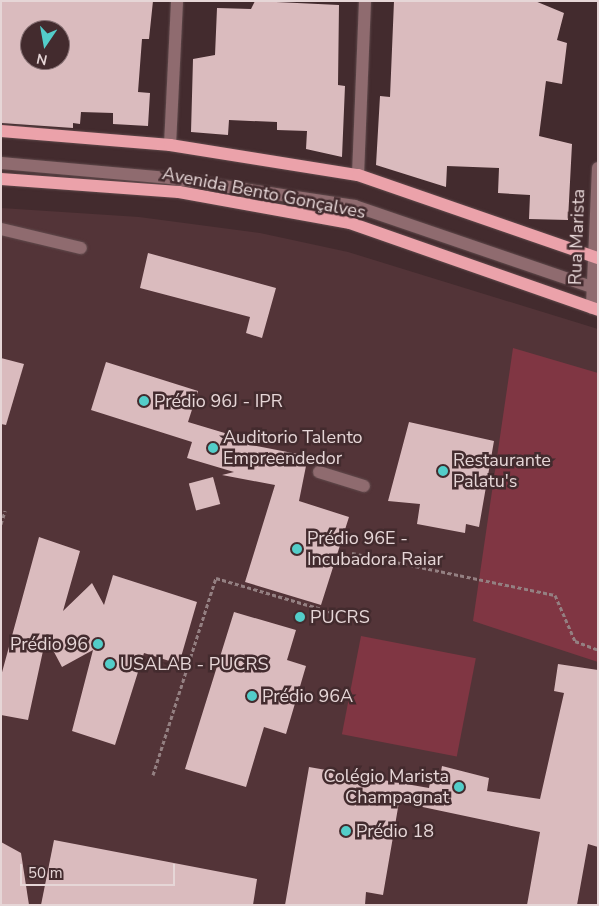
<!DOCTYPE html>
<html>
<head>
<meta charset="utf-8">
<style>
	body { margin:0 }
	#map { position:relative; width:599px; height:906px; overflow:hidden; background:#432b2e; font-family:"Nunito Sans",sans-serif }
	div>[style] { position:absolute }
	.built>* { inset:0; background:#533438 }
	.green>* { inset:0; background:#803643; transform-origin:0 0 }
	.building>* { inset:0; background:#dabbbe; transform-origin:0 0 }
	.path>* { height:3px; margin-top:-1.5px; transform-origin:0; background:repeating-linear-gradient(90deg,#948082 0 4px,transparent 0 6.5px) }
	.roads { filter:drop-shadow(0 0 1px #604a4c) drop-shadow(0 0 1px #604a4c) }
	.minor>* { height:12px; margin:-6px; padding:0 6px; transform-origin:6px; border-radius:6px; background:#8f6b6f }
	.major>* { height:12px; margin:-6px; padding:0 6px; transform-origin:6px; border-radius:6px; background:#eba2aa }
	.dots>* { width:14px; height:14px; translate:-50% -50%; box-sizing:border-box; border:2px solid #432b2e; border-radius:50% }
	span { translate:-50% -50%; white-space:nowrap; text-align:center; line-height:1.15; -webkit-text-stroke:5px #432b2e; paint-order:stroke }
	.street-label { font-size:18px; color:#e6d6d7 }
	.poi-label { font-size:18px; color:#e6d6d7 }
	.left { translate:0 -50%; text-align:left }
	.right { translate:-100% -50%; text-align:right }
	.frame { position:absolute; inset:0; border:2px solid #e6d6d7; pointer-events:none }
	.north { position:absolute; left:20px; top:20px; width:50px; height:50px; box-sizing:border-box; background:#432b2e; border:1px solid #846f72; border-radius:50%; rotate:192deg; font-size:14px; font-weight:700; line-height:20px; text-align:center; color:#e6d6d7 }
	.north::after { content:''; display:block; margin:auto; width:18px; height:22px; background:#53cdc9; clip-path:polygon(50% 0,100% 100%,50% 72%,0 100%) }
	.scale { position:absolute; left:20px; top:864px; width:155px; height:22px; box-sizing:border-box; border:2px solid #e6d6d7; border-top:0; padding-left:6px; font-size:15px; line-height:18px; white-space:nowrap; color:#e6d6d7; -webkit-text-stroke:4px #432b2e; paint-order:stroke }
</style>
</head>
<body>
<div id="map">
	<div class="built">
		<div style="clip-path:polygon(1px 208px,139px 217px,260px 233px,348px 252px,598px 329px,598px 905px,1px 905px)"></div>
	</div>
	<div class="green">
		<div style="clip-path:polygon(513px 348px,598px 373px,598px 662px,473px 621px)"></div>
		<div style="left:361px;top:636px;width:117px;height:100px;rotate:11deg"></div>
	</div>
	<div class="building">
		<div style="clip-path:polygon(evenodd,1px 1px,153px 1px,149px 39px,142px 39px,138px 92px,150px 93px,148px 126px,113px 124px,113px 113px,81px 112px,80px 124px,73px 123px,73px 128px,1px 123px,1px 1px,30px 30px,60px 30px,60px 60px,30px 60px,30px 30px)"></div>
		<div style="clip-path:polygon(255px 1px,339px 5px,338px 85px,345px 86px,342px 157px,306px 149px,307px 131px,277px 130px,277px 122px,229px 120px,228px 135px,191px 132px,193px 59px,215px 55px,217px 8px,251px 9px)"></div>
		<div style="clip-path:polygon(394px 1px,535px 1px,564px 13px,557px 40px,567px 43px,562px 84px,546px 81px,539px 136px,572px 144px,568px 220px,529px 219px,530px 195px,498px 193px,499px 168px,447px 166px,446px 187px,376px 165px,380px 96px,390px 97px)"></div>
		<div style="clip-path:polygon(148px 253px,276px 288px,262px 338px,246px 333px,250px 317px,140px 288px)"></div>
		<div style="clip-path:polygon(1px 358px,24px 364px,6px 425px,1px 424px)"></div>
		<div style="clip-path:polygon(106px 362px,198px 391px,188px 422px,238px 437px,236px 442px,308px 456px,299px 501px,349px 517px,321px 605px,245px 582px,275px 485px,222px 475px,234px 472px,187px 458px,192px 442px,91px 410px)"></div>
		<div style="clip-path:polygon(409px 422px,494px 441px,479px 527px,466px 524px,465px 533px,417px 524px,420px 504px,388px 501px)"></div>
		<div style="left:213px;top:477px;width:28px;height:25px;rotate:75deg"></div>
		<div style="clip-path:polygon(39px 537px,80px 551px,63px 611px,92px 583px,104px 605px,113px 575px,197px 602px,179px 664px,144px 653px,115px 745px,72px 731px,93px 650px,62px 667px,46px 637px,28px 720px,1px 715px,1px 676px)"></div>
		<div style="clip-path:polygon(234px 612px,296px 630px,287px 660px,306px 666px,286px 734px,264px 727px,246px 787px,185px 769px)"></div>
		<div style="clip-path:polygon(558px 664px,598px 670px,598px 847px,588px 844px,577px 905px,527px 905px,540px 832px,399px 802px,383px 895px,366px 892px,365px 905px,285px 905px,309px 767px,429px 788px,430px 782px,439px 782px,442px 766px,489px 778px,487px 791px,540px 799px,564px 693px,554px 691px)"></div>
		<div style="clip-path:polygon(54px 840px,257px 879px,253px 905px,41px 905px)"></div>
		<div style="clip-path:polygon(1px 842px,21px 853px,29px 905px,1px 905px)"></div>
	</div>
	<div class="path">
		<div style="left:1px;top:524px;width:14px;rotate:-73deg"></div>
		<div style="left:352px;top:553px;width:207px;rotate:11.7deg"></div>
		<div style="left:555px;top:595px;width:50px;rotate:66.5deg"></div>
		<div style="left:575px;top:641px;width:25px;rotate:21deg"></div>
		<div style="left:153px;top:775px;width:207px;rotate:-72.3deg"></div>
		<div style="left:216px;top:578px;width:124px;rotate:16.4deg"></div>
	</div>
	<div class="roads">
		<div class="minor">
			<div style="left:170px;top:145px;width:144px;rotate:-87.2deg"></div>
			<div style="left:1px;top:163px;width:170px;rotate:5.1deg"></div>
			<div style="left:170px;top:178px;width:187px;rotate:8.6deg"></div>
			<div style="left:355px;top:206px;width:257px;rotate:18.9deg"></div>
			<div style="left:598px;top:168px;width:140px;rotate:92.5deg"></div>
			<div style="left:592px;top:308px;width:6px;rotate:-9deg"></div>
			<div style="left:358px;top:175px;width:174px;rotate:-87.7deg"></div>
			<div style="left:1px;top:229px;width:82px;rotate:13.4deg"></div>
			<div style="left:319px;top:472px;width:47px;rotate:17.3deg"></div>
		</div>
		<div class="major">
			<div style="left:1px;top:131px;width:170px;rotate:4.7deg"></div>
			<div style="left:170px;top:145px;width:190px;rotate:9.1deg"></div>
			<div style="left:358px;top:175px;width:254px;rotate:19.1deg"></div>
			<div style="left:1px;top:179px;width:178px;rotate:4.2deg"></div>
			<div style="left:179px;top:192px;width:174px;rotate:10.3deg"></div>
			<div style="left:350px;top:223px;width:263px;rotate:19.3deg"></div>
		</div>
	</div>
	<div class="dots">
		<div style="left:144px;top:401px;background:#53cdc9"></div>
		<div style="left:213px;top:448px;background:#53cdc9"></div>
		<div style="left:443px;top:471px;background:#53cdc9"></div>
		<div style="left:297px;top:549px;background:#53cdc9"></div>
		<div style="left:300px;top:617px;background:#53cdc9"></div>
		<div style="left:98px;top:644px;background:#53cdc9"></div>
		<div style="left:110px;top:664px;background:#53cdc9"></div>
		<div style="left:252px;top:696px;background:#53cdc9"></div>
		<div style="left:459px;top:787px;background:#53cdc9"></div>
		<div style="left:346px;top:831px;background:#53cdc9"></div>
	</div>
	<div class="street-label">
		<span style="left:264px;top:193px;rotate:11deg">Avenida Bento Gonçalves</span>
		<span style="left:577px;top:237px;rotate:-88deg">Rua Marista</span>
	</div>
	<div class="poi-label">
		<span class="left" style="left:154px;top:401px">Prédio 96J - IPR</span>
		<span class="left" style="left:223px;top:448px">Auditorio Talento<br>Empreendedor</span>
		<span class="left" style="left:453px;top:471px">Restaurante<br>Palatu's</span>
		<span class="left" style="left:307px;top:549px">Prédio 96E -<br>Incubadora Raiar</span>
		<span class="left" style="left:310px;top:617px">PUCRS</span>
		<span class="right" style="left:88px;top:644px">Prédio 96</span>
		<span class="left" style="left:120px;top:664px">USALAB - PUCRS</span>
		<span class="left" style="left:262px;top:696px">Prédio 96A</span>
		<span class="right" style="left:449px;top:787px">Colégio Marista<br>Champagnat</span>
		<span class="left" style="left:356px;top:831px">Prédio 18</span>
	</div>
	<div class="frame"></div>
	<div class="north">N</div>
	<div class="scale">50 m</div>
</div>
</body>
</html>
